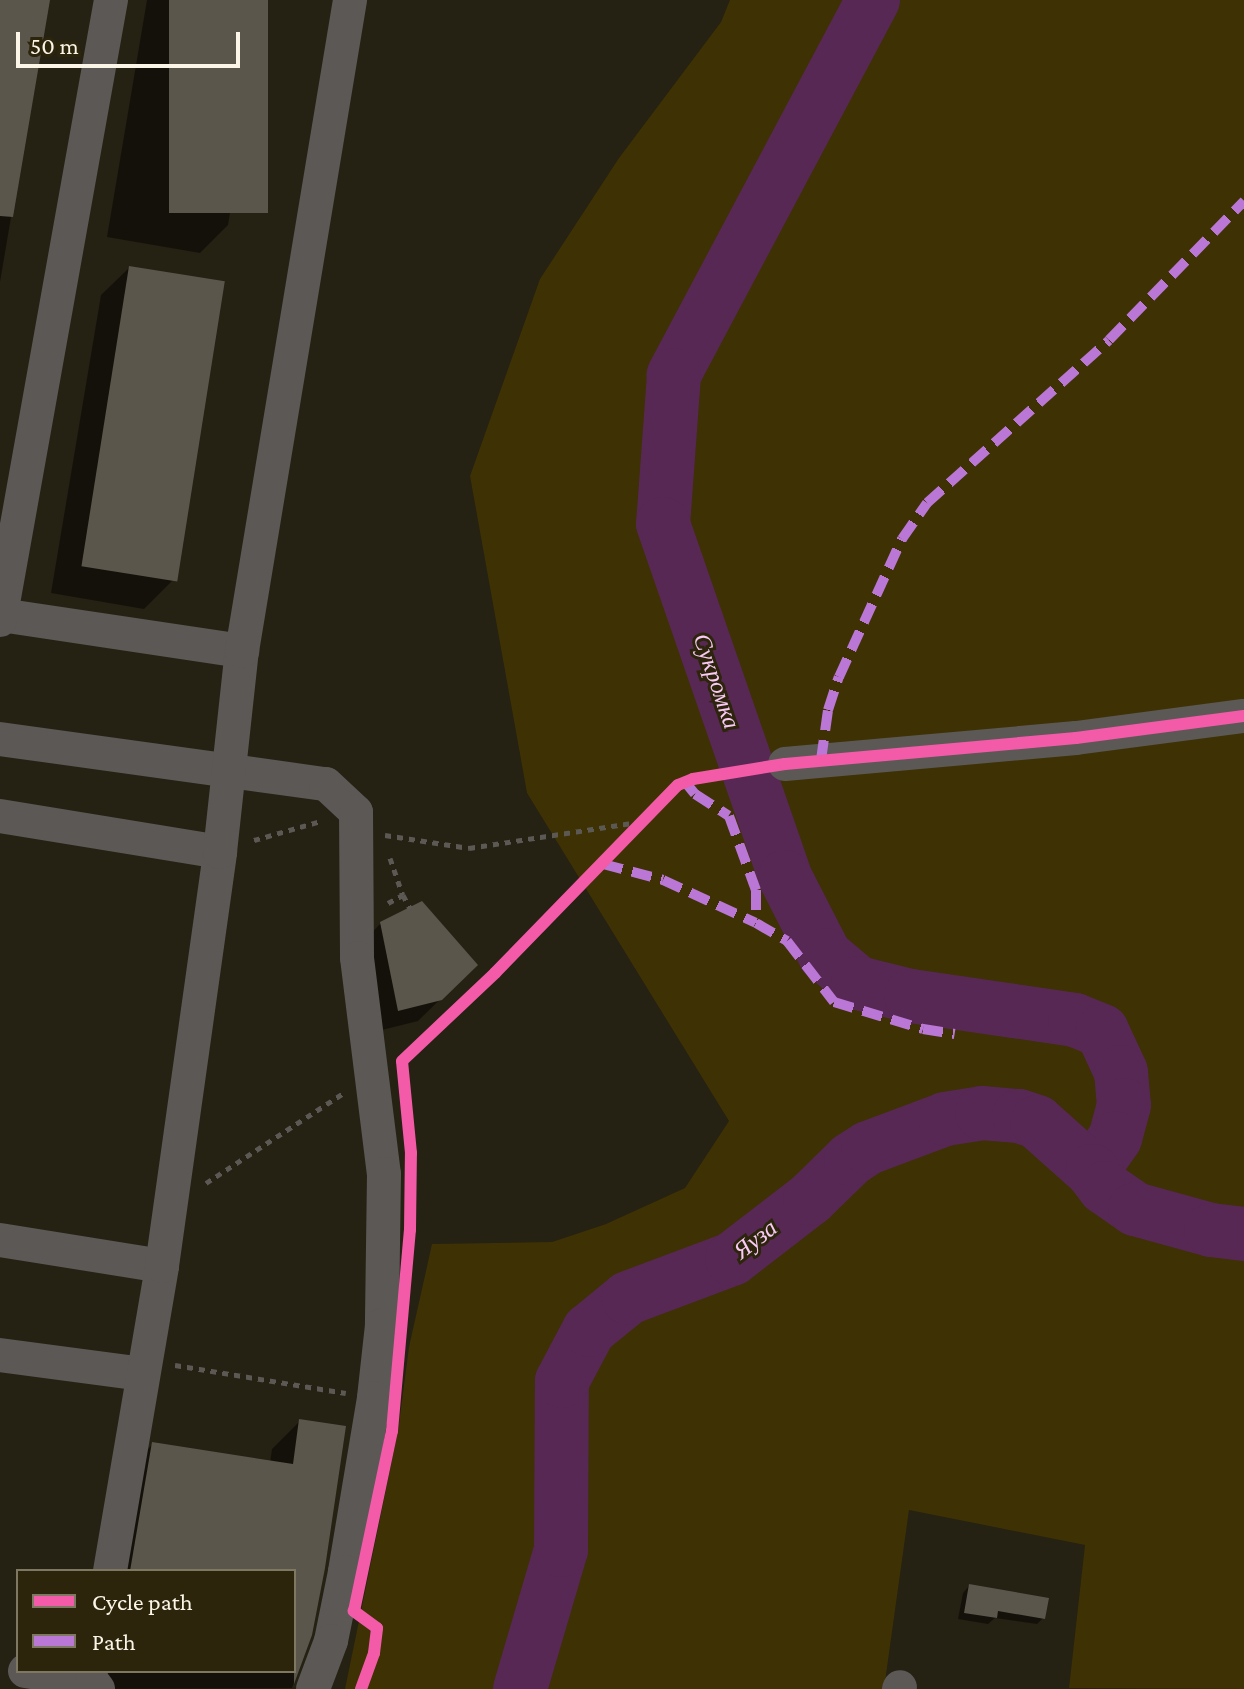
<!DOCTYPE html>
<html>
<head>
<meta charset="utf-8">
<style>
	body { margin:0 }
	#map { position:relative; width:1244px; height:1689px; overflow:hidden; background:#252113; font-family:"Crimson Pro",serif }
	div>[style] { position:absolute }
	.green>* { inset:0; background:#3e3103 }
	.shadow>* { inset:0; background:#0007 }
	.river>* { height:54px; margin:-27px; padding:0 27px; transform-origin:27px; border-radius:27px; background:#572854 }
	.building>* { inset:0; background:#5a564b; transform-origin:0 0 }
	.path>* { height:5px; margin-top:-2.5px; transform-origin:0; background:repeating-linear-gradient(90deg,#5c5954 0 6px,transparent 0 12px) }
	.minor>* { height:34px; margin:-17px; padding:0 17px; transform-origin:17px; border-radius:17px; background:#5b5856 }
	.quiet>* { height:10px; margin-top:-5px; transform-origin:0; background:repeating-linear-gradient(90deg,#ba77d6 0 20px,transparent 0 30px) }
	.cycleway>* { height:12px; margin:-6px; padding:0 6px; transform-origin:6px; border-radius:6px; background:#f35aa7 }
	span { translate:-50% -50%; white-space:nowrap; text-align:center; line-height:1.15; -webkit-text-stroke:6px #2c250c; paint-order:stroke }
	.water-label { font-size:24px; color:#facaf6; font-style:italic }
	.legend { position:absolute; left:16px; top:1569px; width:280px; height:104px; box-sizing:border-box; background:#2c250c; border:2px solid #7e7863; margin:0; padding:10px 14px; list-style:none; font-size:24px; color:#faf5e6 }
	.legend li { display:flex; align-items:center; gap:16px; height:40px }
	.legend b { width:40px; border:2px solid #7e7863 }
	.scale { position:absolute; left:16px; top:32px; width:224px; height:36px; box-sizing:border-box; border:4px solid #faf5e6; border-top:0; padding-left:10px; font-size:24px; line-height:28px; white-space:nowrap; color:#faf5e6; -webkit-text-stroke:6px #2c250c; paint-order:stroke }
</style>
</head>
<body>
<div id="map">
	<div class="green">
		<div style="clip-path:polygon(730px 0,1244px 0,1244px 1689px,1069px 1688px,1085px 1545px,909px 1510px,884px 1689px,345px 1689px,398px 1431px,409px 1347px,432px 1244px,552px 1242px,606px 1224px,685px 1188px,729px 1121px,527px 793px,470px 476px,540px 279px,619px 158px,721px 22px)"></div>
	</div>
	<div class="shadow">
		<div style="clip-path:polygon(0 0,48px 0,0 282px)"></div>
		<div style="clip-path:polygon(147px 0,266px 0,228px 225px,200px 253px,107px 237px)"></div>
		<div style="clip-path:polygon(129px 268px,172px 581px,144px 609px,51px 593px,101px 295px)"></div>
		<div style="clip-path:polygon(381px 923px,475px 965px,418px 1021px,378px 1031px,360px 945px)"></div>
		<div style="clip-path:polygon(299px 1422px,310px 1635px,292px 1688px,78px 1689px,82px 1671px,294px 1671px,294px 1571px,109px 1571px,126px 1471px,153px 1444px,270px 1463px,272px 1449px)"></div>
		<div style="clip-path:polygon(969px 1586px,1043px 1618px,1037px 1624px,995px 1618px,988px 1624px,958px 1619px,963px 1593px)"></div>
	</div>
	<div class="river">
		<div style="left:873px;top:0;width:425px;rotate:118deg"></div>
		<div style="left:674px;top:375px;width:149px;rotate:94.2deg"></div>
		<div style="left:663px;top:524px;width:373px;rotate:70.9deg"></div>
		<div style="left:785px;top:877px;width:88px;rotate:62.9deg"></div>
		<div style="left:825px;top:955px;width:43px;rotate:40.3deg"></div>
		<div style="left:858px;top:983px;width:55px;rotate:13.8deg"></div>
		<div style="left:911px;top:996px;width:166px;rotate:8.3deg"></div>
		<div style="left:1075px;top:1020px;width:29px;rotate:22deg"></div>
		<div style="left:1102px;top:1031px;width:45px;rotate:65.1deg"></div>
		<div style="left:1121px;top:1072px;width:33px;rotate:85deg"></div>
		<div style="left:1124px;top:1105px;width:34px;rotate:105deg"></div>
		<div style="left:1115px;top:1138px;width:40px;rotate:124.9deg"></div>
		<div style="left:520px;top:1689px;width:145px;rotate:-73.6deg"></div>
		<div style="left:561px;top:1550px;width:169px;rotate:-89.7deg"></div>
		<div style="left:562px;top:1381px;width:58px;rotate:-62.1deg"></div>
		<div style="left:589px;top:1330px;width:50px;rotate:-39.4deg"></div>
		<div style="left:628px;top:1298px;width:111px;rotate:-20.6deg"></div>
		<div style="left:732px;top:1259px;width:98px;rotate:-37.6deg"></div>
		<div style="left:810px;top:1199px;width:57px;rotate:-44.3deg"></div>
		<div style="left:851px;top:1159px;width:20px;rotate:-33deg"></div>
		<div style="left:868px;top:1148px;width:82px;rotate:-20.6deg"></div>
		<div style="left:945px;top:1119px;width:37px;rotate:-9deg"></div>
		<div style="left:982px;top:1113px;width:37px;rotate:5deg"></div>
		<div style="left:1019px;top:1116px;width:19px;rotate:18deg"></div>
		<div style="left:1037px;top:1122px;width:74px;rotate:41.7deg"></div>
		<div style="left:1092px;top:1171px;width:21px;rotate:53deg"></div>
		<div style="left:1105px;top:1188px;width:37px;rotate:35deg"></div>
		<div style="left:1135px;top:1209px;width:79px;rotate:15.4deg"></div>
		<div style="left:1211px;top:1230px;width:33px;rotate:7deg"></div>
	</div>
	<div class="building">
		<div style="clip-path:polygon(0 0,50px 0,13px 217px,0 216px)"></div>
		<div style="left:169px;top:0;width:99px;height:213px"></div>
		<div style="left:129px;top:266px;width:97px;height:304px;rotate:9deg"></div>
		<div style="clip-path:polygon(422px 901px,478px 965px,442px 1000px,398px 1011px,380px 922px)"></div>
		<div style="clip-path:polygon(299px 1419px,346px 1426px,325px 1568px,312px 1635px,294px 1684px,294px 1571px,130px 1571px,152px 1442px,293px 1464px)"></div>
		<div style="clip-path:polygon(969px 1584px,1049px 1598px,1045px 1619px,998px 1611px,997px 1618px,964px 1613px)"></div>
	</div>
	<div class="path">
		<div style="left:385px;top:835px;width:85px;rotate:8.8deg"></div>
		<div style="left:469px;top:848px;width:178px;rotate:-8.7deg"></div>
		<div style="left:254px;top:840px;width:70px;rotate:-15.8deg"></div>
		<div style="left:390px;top:858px;width:39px;rotate:71deg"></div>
		<div style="left:388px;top:903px;width:17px;rotate:-28deg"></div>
		<div style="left:403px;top:895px;width:15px;rotate:62deg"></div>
		<div style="left:206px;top:1183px;width:166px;rotate:-33.2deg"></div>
		<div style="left:175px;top:1365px;width:173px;rotate:9.3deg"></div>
	</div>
	<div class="minor">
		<div style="left:1px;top:615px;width:244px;rotate:8.5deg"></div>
		<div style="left:0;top:620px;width:630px;rotate:-79.85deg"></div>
		<div style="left:0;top:739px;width:329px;rotate:7.9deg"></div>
		<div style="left:326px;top:784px;width:41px;rotate:43deg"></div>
		<div style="left:356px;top:812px;width:146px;rotate:89.6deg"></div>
		<div style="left:357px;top:958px;width:218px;rotate:82.9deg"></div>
		<div style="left:384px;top:1174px;width:151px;rotate:90.8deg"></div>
		<div style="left:382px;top:1325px;width:73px;rotate:96.3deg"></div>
		<div style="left:374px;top:1398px;width:176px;rotate:99.5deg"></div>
		<div style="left:345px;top:1572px;width:70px;rotate:101.5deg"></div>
		<div style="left:331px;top:1641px;width:51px;rotate:110.6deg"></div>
		<div style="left:785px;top:764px;width:292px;rotate:-5.1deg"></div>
		<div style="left:1076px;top:738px;width:169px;rotate:-7.5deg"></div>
		<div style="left:0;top:816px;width:223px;rotate:9.3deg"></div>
		<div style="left:0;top:1240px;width:164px;rotate:9.1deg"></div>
		<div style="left:0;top:1355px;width:143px;rotate:7.6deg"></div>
		<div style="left:110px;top:1571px;width:309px;rotate:-80.3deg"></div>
		<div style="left:162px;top:1266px;width:418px;rotate:-82deg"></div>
		<div style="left:220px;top:852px;width:202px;rotate:-83.8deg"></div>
		<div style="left:242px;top:651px;width:660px;rotate:-80.58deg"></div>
		<div style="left:25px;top:1671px;width:68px;rotate:8.5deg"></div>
		<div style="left:92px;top:1681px;width:10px;rotate:53deg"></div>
		<div style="left:899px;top:1689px;width:2px;rotate:-63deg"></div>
	</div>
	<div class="quiet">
		<div style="left:821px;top:760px;width:50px;rotate:-82deg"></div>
		<div style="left:828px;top:710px;width:35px;rotate:-72deg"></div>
		<div style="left:839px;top:677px;width:152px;rotate:-65.5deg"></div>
		<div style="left:902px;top:539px;width:44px;rotate:-55.2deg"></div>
		<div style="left:927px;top:503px;width:244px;rotate:-41.8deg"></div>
		<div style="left:1109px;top:340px;width:194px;rotate:-45.8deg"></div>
		<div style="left:686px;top:783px;width:14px;rotate:51deg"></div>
		<div style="left:695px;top:794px;width:40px;rotate:32.9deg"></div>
		<div style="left:729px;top:816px;width:79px;rotate:70deg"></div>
		<div style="left:756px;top:890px;width:33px;rotate:90deg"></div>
		<div style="left:603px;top:864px;width:62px;rotate:14.9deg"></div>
		<div style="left:663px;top:880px;width:102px;rotate:24.8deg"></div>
		<div style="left:756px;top:923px;width:36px;rotate:30deg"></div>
		<div style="left:787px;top:941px;width:77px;rotate:52.4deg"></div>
		<div style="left:834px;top:1002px;width:93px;rotate:16.9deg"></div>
		<div style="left:923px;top:1029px;width:32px;rotate:9deg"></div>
	</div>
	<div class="cycleway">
		<div style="left:361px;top:1689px;width:38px;rotate:-70deg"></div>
		<div style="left:374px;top:1653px;width:25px;rotate:-83deg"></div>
		<div style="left:377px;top:1628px;width:29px;rotate:-144deg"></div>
		<div style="left:354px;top:1611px;width:184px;rotate:-78.1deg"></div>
		<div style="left:392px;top:1431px;width:202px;rotate:-84.9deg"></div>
		<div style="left:410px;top:1230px;width:77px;rotate:-89.3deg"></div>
		<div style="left:411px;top:1153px;width:92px;rotate:-95.6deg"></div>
		<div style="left:402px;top:1061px;width:128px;rotate:-43.4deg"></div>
		<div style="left:495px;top:973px;width:262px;rotate:-45.8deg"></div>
		<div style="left:678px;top:785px;width:16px;rotate:-22deg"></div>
		<div style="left:693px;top:779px;width:93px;rotate:-9.3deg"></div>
		<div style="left:785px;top:764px;width:292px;rotate:-5.1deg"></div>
		<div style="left:1076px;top:738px;width:169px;rotate:-7.5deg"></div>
	</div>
	<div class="water-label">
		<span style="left:717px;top:681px;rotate:71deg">Сукромка</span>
		<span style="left:755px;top:1239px;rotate:-38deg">Яуза</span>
	</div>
	<ul class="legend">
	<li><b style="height:10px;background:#f35aa7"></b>Cycle path</li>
	<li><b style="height:10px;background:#ba77d6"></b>Path</li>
	</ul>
	<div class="scale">50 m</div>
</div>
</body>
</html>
